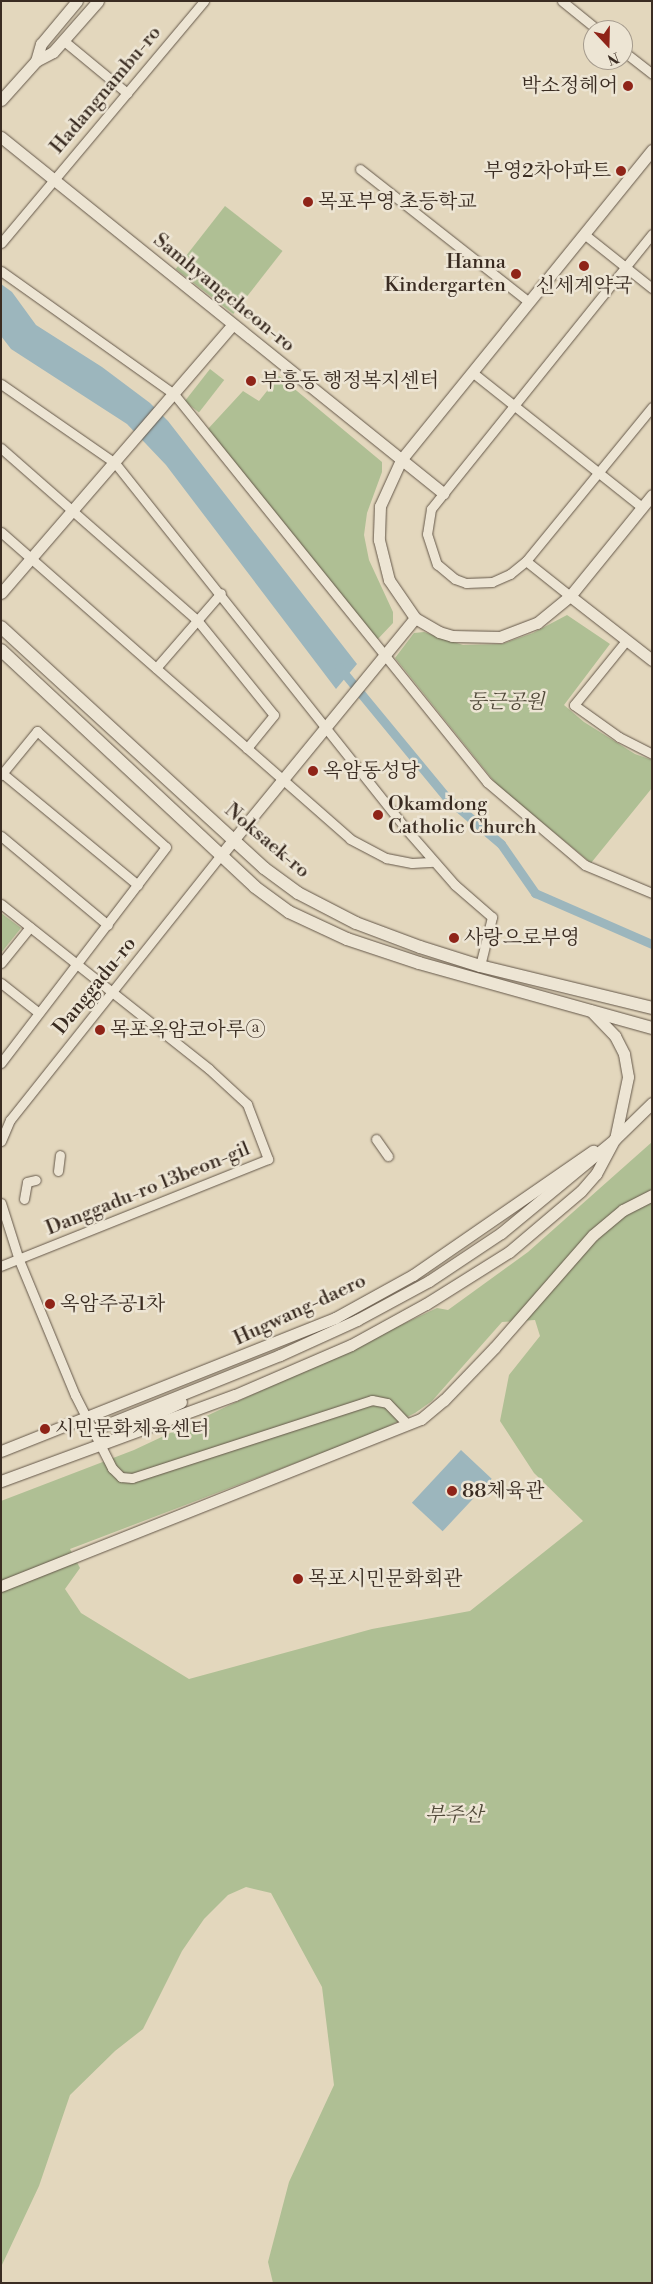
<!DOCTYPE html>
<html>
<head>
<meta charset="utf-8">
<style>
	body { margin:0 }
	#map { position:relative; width:653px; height:2284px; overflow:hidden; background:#e3d7bd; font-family:"Libre Bodoni","Noto Serif KR",serif }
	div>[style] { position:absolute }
	.green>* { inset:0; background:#afbf94; transform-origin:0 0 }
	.water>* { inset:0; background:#9cb6bd; transform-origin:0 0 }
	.canal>* { height:9px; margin:-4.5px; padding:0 4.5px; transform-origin:4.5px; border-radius:4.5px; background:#9cb6bd }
	.roads { filter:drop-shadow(0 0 1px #645749) drop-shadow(0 0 1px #645749) }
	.minor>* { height:9px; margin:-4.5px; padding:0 4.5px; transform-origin:4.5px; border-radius:4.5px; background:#ede5d4 }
	.tertiary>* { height:11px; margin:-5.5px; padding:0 5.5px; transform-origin:5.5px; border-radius:5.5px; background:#ede5d4 }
	.secondary>* { height:12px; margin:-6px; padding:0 6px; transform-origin:6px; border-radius:6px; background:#ede5d4 }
	.dots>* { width:14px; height:14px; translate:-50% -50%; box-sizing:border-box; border:2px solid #ede5d4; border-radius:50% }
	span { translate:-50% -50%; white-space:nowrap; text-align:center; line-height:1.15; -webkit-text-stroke:5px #ede5d4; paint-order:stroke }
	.poi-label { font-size:20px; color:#3a2c22 }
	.right { translate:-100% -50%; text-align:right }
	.left { translate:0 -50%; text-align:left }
	.street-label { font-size:20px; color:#3a2c22 }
	.park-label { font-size:20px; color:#514939; font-style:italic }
	.frame { position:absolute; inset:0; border:2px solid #3a2c22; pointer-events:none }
	.north { position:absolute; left:583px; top:20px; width:50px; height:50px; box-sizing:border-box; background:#ede5d4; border:1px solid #a59b8d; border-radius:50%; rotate:159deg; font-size:14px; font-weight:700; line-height:20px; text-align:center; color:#3a2c22 }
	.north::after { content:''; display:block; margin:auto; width:18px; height:22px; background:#8f2418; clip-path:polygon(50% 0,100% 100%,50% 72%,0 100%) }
</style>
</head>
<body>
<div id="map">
	<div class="green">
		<div style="left:225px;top:206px;width:73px;height:80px;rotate:38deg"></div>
		<div style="left:210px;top:369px;width:18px;height:41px;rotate:38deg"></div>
		<div style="clip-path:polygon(279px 376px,382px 462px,382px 472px,367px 513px,364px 535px,369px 560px,393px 612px,393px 623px,376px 641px,207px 430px,243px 391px,259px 401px)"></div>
		<div style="clip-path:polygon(567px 615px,610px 644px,564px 705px,584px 722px,635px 754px,652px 760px,652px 788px,591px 863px,497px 785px,395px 658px,414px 633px,424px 632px,463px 645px,502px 644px,533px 633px)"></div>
		<div style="clip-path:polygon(1px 913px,21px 928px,1px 953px)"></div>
		<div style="clip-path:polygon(evenodd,652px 1142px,652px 2283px,273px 2283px,268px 2262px,289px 2182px,334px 2085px,322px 1987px,271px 1893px,246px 1887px,228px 1895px,204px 1919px,182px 1951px,143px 2029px,115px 2051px,70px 2095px,39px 2186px,1px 2267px,1px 1501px,134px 1450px,437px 1308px,448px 1310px,528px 1252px,652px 1142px,535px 1320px,540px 1336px,509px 1375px,500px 1421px,534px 1473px,583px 1521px,470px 1611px,372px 1629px,189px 1679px,81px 1613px,65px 1589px,80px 1568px,70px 1549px,377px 1432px,415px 1413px,432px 1401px,502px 1322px,535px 1320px)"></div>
	</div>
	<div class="water">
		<div style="clip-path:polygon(1px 284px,12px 292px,36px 325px,102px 367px,150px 403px,168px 421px,357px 664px,336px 689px,166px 465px,127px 424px,11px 349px,1px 336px)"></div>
		<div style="left:461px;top:1450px;width:42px;height:72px;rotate:43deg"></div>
	</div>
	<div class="canal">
		<div style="left:339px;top:667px;width:170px;rotate:50.5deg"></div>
		<div style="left:447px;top:798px;width:71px;rotate:40.4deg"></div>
		<div style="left:501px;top:844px;width:60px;rotate:55.2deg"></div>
		<div style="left:535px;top:893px;width:128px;rotate:23.6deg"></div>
	</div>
	<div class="roads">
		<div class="minor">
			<div style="left:562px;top:1px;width:46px;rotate:38.9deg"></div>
			<div style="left:64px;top:41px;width:82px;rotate:39.5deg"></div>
			<div style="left:623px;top:51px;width:37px;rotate:38deg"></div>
			<div style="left:360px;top:169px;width:215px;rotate:38.2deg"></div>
			<div style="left:584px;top:234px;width:87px;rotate:38.5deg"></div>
			<div style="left:652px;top:234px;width:353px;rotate:128.8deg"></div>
			<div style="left:431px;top:509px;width:25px;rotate:99deg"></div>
			<div style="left:427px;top:534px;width:32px;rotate:72deg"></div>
			<div style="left:437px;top:564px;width:23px;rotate:40deg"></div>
			<div style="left:455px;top:579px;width:12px;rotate:20deg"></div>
			<div style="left:466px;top:583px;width:26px;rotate:-2deg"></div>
			<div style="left:492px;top:582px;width:20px;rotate:-24deg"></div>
			<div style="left:510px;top:574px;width:21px;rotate:-39deg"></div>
			<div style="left:526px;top:561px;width:199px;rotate:-50.7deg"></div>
			<div style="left:1px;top:243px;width:316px;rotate:-50deg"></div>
			<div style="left:1px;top:271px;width:212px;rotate:35.4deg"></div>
			<div style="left:174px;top:394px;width:499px;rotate:51.1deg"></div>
			<div style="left:487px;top:782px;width:128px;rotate:40.3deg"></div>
			<div style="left:585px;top:865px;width:73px;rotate:22.7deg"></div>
			<div style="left:472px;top:372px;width:217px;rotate:38.5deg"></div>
			<div style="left:1px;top:384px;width:139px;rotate:34.7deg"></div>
			<div style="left:115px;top:463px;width:468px;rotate:51.5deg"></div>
			<div style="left:406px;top:829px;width:74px;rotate:48.8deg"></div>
			<div style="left:455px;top:885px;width:49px;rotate:40.9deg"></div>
			<div style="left:492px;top:917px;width:50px;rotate:103.8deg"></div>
			<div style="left:1px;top:448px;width:261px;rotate:41.3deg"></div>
			<div style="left:197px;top:620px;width:122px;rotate:51deg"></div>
			<div style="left:274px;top:715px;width:43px;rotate:129.3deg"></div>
			<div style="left:1px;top:532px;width:465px;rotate:41.3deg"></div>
			<div style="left:350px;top:839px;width:41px;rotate:27.8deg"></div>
			<div style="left:386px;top:858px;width:26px;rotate:11deg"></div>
			<div style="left:412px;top:863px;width:22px;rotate:-3deg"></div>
			<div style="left:526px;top:561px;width:56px;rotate:38.5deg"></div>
			<div style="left:625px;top:642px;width:81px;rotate:129deg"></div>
			<div style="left:574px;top:705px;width:55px;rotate:35.4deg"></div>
			<div style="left:619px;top:737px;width:37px;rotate:27deg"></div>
			<div style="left:156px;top:668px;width:99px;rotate:-49.1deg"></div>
			<div style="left:2px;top:773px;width:176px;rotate:39.5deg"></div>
			<div style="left:1px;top:775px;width:57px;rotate:-50.7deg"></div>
			<div style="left:37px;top:731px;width:173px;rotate:42deg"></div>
			<div style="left:166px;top:847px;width:272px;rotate:127.4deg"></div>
			<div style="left:1px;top:836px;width:139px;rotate:39.8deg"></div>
			<div style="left:1px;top:904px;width:265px;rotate:38.4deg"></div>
			<div style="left:209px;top:1069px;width:52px;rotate:42.6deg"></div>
			<div style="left:247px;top:1104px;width:59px;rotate:69.1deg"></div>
			<div style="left:268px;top:1159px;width:288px;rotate:158.2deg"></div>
			<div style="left:1px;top:963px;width:46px;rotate:-51.1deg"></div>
			<div style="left:1px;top:983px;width:48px;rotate:38.3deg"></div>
			<div style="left:376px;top:1139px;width:21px;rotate:55deg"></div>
			<div style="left:1px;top:1141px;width:23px;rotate:-67deg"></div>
			<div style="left:10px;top:1120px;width:339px;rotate:-51.5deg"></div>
			<div style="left:58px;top:1171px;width:16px;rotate:-83deg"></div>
			<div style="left:24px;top:1199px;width:17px;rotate:-80deg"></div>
			<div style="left:27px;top:1182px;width:9px;rotate:-13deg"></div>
			<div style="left:1px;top:1203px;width:60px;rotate:72.5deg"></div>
			<div style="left:19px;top:1260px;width:146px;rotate:67.5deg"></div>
			<div style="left:75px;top:1395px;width:82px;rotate:63.1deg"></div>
			<div style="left:112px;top:1468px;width:13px;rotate:45deg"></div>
			<div style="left:121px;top:1477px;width:11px;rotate:5deg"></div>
			<div style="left:132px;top:1478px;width:252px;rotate:-18deg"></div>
			<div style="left:372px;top:1400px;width:15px;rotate:11deg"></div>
			<div style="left:387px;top:1403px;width:29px;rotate:46deg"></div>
		</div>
		<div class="tertiary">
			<div style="left:36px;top:61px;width:18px;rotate:-74deg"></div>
			<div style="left:41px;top:44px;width:56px;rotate:-50.1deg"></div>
			<div style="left:1px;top:100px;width:52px;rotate:-48.1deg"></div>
			<div style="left:36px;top:61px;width:19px;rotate:-28deg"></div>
			<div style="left:53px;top:52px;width:68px;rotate:-48.6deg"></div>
			<div style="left:1px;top:137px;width:568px;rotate:38.85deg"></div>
			<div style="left:652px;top:150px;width:399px;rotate:129deg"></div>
			<div style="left:401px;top:460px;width:51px;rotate:114.5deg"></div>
			<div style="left:380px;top:506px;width:34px;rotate:92deg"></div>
			<div style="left:379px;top:540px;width:41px;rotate:76deg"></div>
			<div style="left:389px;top:580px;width:46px;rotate:55.6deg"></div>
			<div style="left:415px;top:618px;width:28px;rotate:30deg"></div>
			<div style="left:439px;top:632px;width:14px;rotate:17deg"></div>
			<div style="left:452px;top:636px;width:48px;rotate:1.2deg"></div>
			<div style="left:500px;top:637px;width:40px;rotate:-21deg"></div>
			<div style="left:537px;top:623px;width:43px;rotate:-39.3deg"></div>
			<div style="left:570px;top:596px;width:130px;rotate:-50.9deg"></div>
			<div style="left:1px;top:593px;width:354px;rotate:-49.2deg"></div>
			<div style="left:570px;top:596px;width:104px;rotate:38deg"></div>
			<div style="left:221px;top:855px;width:306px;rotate:-50.7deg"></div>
			<div style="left:590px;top:1010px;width:36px;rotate:46deg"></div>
			<div style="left:615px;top:1036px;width:20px;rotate:63deg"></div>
			<div style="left:624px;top:1054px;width:23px;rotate:80deg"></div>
			<div style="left:628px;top:1077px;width:63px;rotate:101.8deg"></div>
			<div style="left:615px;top:1139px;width:52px;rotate:-44.2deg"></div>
			<div style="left:123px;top:1429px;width:64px;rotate:-25deg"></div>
			<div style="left:1px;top:1451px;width:360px;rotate:-21.7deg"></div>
			<div style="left:335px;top:1318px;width:89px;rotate:-28.9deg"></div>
			<div style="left:413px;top:1275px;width:219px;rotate:-34.6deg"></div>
			<div style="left:1px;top:1481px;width:249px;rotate:-20.2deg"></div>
			<div style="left:235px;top:1395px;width:126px;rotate:-23.3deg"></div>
			<div style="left:351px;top:1345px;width:85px;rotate:-28.7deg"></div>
			<div style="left:426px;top:1304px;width:98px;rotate:-32.1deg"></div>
			<div style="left:509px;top:1252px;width:94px;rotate:-40.3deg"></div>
			<div style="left:581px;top:1191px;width:23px;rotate:-49deg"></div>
			<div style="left:596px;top:1174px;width:40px;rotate:-62deg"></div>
			<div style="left:615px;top:1139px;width:148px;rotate:140.5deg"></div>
			<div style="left:501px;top:1233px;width:87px;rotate:146.3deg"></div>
			<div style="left:429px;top:1281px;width:82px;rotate:151.6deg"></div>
			<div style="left:357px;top:1320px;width:85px;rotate:155.6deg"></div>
			<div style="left:280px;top:1355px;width:201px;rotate:158.1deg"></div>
			<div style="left:1px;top:1586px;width:452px;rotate:-21.7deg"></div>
			<div style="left:421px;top:1419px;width:30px;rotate:-40deg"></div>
			<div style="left:444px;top:1400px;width:72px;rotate:-46.1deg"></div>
			<div style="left:494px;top:1348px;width:150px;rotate:-48.8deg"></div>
			<div style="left:593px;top:1235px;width:39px;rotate:-40deg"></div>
			<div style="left:623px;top:1210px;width:33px;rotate:-27deg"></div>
		</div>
		<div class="secondary">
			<div style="left:1px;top:627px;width:357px;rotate:42.5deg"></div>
			<div style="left:264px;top:868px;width:42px;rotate:36.3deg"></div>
			<div style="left:298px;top:893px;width:65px;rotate:27.3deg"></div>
			<div style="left:356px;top:923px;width:68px;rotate:20.6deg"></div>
			<div style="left:420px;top:947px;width:63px;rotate:17.6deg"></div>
			<div style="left:480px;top:966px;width:177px;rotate:13.7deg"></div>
			<div style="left:1px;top:650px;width:347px;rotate:43deg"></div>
			<div style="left:255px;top:887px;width:42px;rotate:36.3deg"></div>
			<div style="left:289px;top:912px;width:64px;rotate:25deg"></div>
			<div style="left:347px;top:939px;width:76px;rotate:18.4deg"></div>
			<div style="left:419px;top:963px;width:242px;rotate:15.6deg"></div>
		</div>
	</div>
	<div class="dots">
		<div style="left:628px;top:86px;background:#8f2418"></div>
		<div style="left:621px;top:171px;background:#8f2418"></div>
		<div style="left:308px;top:202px;background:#8f2418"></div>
		<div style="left:584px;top:266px;background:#8f2418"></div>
		<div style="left:516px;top:274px;background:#8f2418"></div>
		<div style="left:251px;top:381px;background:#8f2418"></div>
		<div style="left:313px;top:771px;background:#8f2418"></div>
		<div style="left:378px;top:815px;background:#8f2418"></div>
		<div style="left:454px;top:938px;background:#8f2418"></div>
		<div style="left:100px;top:1030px;background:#8f2418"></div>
		<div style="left:50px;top:1304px;background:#8f2418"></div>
		<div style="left:45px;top:1429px;background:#8f2418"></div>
		<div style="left:452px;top:1491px;background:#8f2418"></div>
		<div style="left:298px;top:1579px;background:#8f2418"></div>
	</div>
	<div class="poi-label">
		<span class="right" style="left:618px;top:86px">박소정헤어</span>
		<span class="right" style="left:611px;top:171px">부영2차아파트</span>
		<span class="left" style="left:318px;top:202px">목포부영 초등학교</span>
		<span class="right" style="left:506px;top:274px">Hanna<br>Kindergarten</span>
		<span style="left:584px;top:286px">신세계약국</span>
		<span class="left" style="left:261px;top:381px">부흥동 행정복지센터</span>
		<span class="left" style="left:323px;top:771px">옥암동성당</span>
		<span class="left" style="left:388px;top:816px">Okamdong<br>Catholic Church</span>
		<span class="left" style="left:464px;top:938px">사랑으로부영</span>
		<span class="left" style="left:110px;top:1030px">목포옥암코아루ⓐ</span>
		<span class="left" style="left:60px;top:1304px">옥암주공1차</span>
		<span class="left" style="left:55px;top:1429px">시민문화체육센터</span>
		<span class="left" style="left:462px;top:1491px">88체육관</span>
		<span class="left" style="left:308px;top:1579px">목포시민문화회관</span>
	</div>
	<div class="street-label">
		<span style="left:106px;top:90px;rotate:-50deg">Hadangnambu-ro</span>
		<span style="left:224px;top:293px;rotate:39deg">Samhyangcheon-ro</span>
		<span style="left:267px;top:841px;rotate:40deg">Noksaek-ro</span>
		<span style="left:95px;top:986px;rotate:-51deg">Danggadu-ro</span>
		<span style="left:148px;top:1189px;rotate:-22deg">Danggadu-ro 13beon-gil</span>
		<span style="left:300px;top:1310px;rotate:-25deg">Hugwang-daero</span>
	</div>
	<div class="park-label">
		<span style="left:506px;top:702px">둥근공원</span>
		<span style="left:454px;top:1815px">부주산</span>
	</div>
	<div class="frame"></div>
	<div class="north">N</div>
</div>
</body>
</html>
